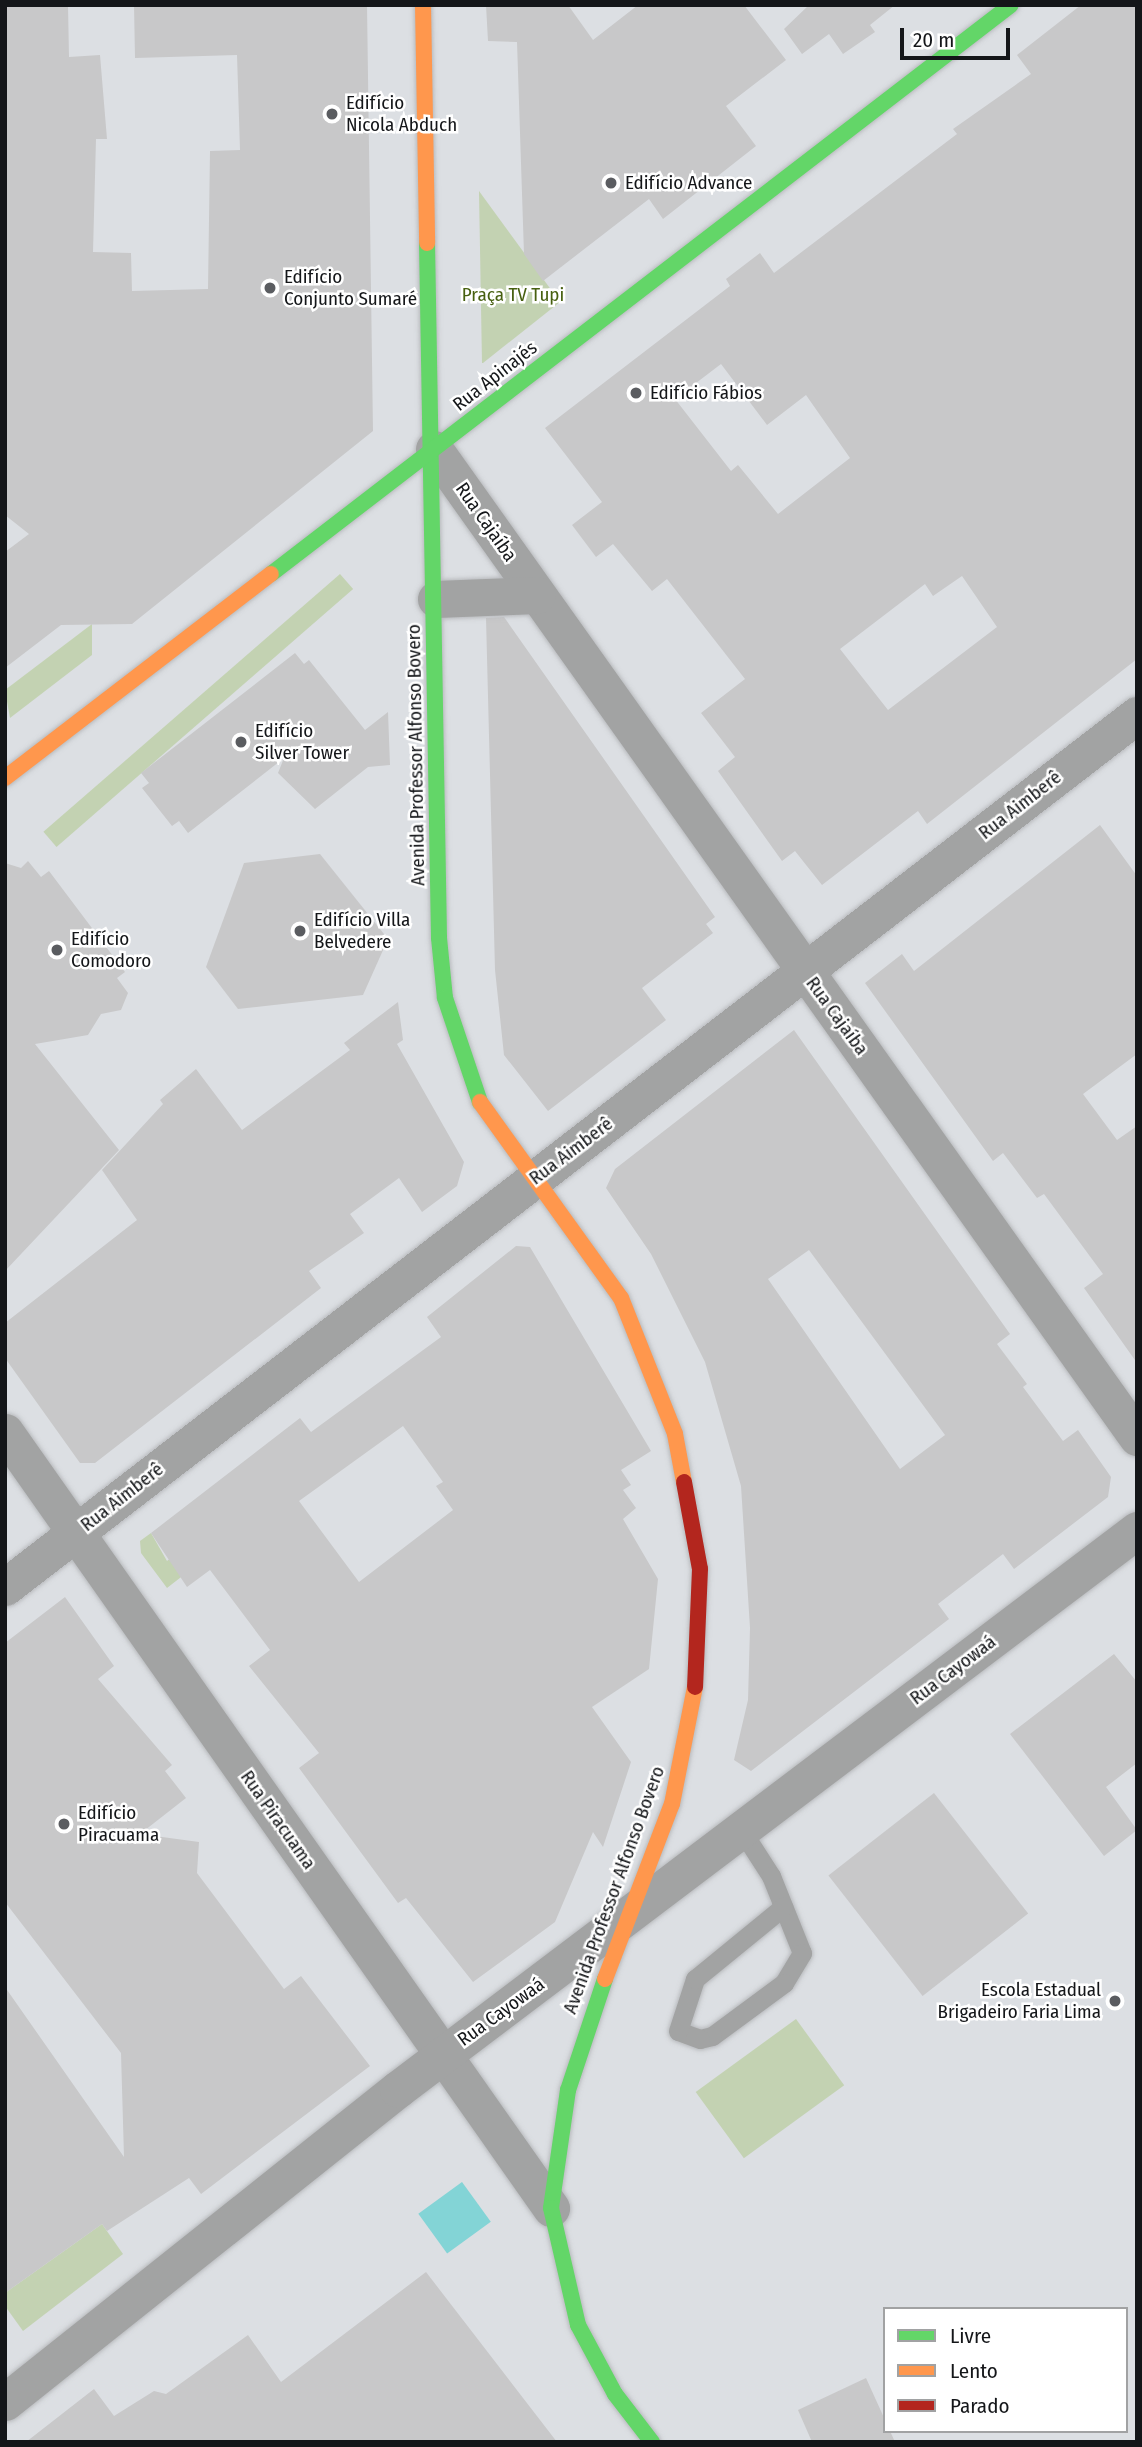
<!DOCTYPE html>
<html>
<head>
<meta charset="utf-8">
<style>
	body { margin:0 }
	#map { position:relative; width:1142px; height:2447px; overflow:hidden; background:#dcdfe3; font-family:"Fira Sans Condensed",sans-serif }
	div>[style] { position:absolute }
	.green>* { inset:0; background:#c3d2b2; transform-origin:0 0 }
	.water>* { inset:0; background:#83d4d6; transform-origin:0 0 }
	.building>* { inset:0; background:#c8c8c9; transform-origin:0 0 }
	.roads { filter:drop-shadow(0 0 2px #b9bbbe) drop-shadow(0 0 2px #b9bbbe) }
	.lane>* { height:19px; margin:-9.5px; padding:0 9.5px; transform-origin:9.5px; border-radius:9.5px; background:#a2a3a3 }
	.street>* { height:37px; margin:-18.5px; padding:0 18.5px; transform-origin:18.5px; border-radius:18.5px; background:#a2a3a3 }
	.fast>* { height:16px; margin:-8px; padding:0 8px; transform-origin:8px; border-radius:8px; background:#63d668 }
	.slow>* { height:16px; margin:-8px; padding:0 8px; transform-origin:8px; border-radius:8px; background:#ff974d }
	.jam>* { height:16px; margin:-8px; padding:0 8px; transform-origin:8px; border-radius:8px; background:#b3261e }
	.dots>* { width:19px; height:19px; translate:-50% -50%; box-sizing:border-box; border:4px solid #fff; border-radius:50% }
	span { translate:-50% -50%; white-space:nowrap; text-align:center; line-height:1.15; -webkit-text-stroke:5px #fff; paint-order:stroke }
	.poi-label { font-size:19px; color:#141619 }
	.left { translate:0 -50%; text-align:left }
	.right { translate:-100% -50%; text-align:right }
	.park-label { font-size:19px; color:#476010 }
	.street-label { font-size:19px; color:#141619 }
	.frame { position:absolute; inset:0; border:7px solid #141619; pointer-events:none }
	.legend { position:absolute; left:883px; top:2307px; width:245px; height:126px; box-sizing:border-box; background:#fff; border:2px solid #a1a2a3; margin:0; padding:9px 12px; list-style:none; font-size:21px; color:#141619 }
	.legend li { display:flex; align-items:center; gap:14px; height:35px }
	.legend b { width:35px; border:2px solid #a1a2a3 }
	.scale { position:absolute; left:900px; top:28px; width:110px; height:32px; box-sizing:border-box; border:4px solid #141619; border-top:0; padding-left:9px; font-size:21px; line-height:24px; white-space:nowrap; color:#141619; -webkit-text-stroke:5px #fff; paint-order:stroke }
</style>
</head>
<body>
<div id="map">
	<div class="green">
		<div style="clip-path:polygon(479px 191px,560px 302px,483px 363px,482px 363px)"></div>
		<div style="left:340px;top:574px;width:20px;height:393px;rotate:49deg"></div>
		<div style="clip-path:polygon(92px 624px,92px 655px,10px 718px,5px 690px)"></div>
		<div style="clip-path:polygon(151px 1533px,167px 1561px,172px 1557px,185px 1574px,167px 1588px,141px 1553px,140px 1541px)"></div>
		<div style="left:796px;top:2019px;width:82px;height:124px;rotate:54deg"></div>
		<div style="clip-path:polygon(102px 2224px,123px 2254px,23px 2331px,5px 2306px,5px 2293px)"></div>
	</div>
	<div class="water">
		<div style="left:462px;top:2182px;width:49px;height:54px;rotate:54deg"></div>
	</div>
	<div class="building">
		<div style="clip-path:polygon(5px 5px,68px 5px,69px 57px,100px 55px,107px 139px,96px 139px,93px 252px,131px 253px,132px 291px,208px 289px,210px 151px,240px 150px,237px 55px,135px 58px,134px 5px,367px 5px,373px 431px,132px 624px,61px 625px,5px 668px,5px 552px,29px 534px,5px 515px)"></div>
		<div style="clip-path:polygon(486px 5px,568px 5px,593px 40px,638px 5px,744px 5px,786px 60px,726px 106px,756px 146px,663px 219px,649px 199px,543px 281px,524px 254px,517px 42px,488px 41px)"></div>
		<div style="clip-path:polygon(809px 5px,895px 5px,870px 25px,875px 32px,843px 54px,829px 34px,802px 54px,784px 29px)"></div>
		<div style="clip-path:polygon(evenodd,1081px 5px,1137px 5px,1137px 659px,927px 824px,918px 811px,822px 885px,795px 851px,782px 861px,718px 771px,735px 757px,701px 713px,745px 679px,667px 579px,652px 591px,613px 544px,596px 557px,572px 525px,602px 502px,545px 428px,730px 286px,726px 279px,760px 253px,774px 273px,957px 134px,953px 129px,1031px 74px,1017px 55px,1081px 5px,721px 364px,767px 425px,806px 395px,850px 458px,778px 514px,738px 465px,731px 471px,675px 399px,721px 364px,1081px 5px,962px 576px,997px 627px,888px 710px,840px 649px,925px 584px,933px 596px,962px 576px)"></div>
		<div style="clip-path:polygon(504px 617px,715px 917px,706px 924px,713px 933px,642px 988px,666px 1020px,548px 1111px,504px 1055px,495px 970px,486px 618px)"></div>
		<div style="clip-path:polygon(295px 653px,304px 664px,309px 660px,365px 730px,388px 712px,390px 765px,368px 767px,315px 809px,278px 773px,284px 758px,188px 833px,179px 821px,172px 826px,142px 788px,149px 783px,141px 773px)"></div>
		<div style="clip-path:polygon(1100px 825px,1137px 876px,1137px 1054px,1083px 1094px,1117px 1140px,1137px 1126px,1137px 1363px,1084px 1288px,1103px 1274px,1044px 1194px,1037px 1198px,1003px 1153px,993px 1161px,865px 983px,902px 954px,914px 971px)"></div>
		<div style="clip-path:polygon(320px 854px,388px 939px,363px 995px,238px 1009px,206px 967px,244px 863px)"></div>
		<div style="clip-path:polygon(28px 861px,41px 877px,49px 871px,125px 972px,117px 978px,128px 993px,121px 1010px,101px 1014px,88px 1035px,35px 1044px,119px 1150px,5px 1271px,5px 863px,21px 868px)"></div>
		<div style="clip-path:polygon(398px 1002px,403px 1040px,397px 1044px,464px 1162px,457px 1186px,422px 1212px,399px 1178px,350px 1214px,364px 1233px,309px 1271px,321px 1288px,95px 1463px,80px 1463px,5px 1358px,5px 1323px,137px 1220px,102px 1170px,163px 1104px,160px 1100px,196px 1069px,242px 1130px,350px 1050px,344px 1043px)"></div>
		<div style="clip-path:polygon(evenodd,794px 1030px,1010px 1334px,997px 1344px,1027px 1384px,1023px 1387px,1063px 1441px,1078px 1430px,1111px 1477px,1108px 1497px,1014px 1569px,1003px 1554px,938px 1604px,949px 1619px,751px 1771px,734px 1760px,748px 1700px,750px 1628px,741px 1486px,705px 1362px,651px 1254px,606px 1188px,615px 1169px,794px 1030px,809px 1250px,945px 1435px,900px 1469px,768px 1279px,809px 1250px)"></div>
		<div style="clip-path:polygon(evenodd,516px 1246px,530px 1247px,651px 1451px,621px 1470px,631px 1485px,623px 1490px,636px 1508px,623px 1519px,658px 1579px,649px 1669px,592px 1707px,631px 1762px,603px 1847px,593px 1832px,555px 1922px,473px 1982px,406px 1898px,398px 1903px,299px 1768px,319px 1753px,249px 1666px,270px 1650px,210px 1570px,187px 1587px,151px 1533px,300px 1418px,311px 1432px,441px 1337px,427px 1317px,516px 1246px,403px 1426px,443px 1482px,436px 1486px,453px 1510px,359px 1582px,299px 1501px,403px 1426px)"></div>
		<div style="clip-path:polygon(65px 1597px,114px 1666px,98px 1679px,172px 1765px,165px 1771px,186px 1798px,140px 1834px,199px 1842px,197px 1873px,284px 1989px,301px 1976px,370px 2066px,201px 2194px,189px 2178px,107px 2231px,102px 2224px,5px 2293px,5px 1987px,124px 2157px,121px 2053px,5px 1902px,5px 1643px)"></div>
		<div style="clip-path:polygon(1114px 1654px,1137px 1682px,1137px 1763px,1106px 1787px,1137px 1830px,1104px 1856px,1010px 1734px)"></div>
		<div style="left:934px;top:1793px;width:153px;height:134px;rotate:52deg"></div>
		<div style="clip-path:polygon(426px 2272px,557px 2442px,26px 2442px,94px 2389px,114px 2416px,154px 2391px,166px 2394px,248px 2335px,281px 2382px)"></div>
		<div style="clip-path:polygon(866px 2378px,895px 2442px,812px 2442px,798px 2410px)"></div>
	</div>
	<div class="roads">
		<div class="lane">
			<div style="left:742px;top:1831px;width:54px;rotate:57.2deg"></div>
			<div style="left:771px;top:1876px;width:83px;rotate:68.1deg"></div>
			<div style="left:802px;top:1953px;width:35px;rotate:121deg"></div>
			<div style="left:784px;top:1983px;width:89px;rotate:143.6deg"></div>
			<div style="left:712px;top:2036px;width:12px;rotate:166deg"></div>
			<div style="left:700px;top:2039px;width:23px;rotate:-160deg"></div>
			<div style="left:678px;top:2031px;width:55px;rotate:-71.9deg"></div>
			<div style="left:695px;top:1979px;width:114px;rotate:-39.3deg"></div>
		</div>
		<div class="street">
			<div style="left:434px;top:449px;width:1213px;rotate:54.57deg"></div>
			<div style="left:436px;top:599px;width:101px;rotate:-2.3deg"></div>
			<div style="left:5px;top:1432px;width:949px;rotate:54.87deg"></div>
			<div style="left:5px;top:1587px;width:1429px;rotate:-37.61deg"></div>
			<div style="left:5px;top:2402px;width:502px;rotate:-38.54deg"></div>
			<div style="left:398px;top:2089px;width:927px;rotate:-37.1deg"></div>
		</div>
		<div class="fast">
			<div style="left:427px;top:243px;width:695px;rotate:89.01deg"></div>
			<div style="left:439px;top:938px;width:60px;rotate:84.3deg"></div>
			<div style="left:445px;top:998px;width:110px;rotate:71.4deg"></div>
			<div style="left:271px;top:574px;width:933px;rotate:-37.56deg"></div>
			<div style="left:605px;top:1979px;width:117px;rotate:108.4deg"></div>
			<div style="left:568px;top:2090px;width:119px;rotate:98.2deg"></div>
			<div style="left:551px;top:2208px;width:120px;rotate:77deg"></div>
			<div style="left:578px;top:2325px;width:78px;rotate:61.8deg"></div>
			<div style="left:615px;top:2394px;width:61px;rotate:52.4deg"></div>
		</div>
		<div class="slow">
			<div style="left:423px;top:5px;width:238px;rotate:89deg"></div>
			<div style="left:5px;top:778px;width:335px;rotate:-37.5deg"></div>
			<div style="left:480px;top:1102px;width:241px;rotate:54.3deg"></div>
			<div style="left:621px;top:1298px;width:146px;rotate:68.3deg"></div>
			<div style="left:675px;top:1434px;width:49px;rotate:79.4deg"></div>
			<div style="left:605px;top:1979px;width:187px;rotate:-69.1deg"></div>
			<div style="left:672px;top:1804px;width:119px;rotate:-78.9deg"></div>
		</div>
		<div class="jam">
			<div style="left:684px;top:1482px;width:88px;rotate:79.6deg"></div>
			<div style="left:700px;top:1569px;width:118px;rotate:92.4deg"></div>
		</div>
	</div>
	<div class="dots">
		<div style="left:332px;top:114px;background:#5a5c60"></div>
		<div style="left:611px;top:183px;background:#5a5c60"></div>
		<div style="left:270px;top:288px;background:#5a5c60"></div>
		<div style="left:636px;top:393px;background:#5a5c60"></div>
		<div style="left:241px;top:742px;background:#5a5c60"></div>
		<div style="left:300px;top:931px;background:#5a5c60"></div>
		<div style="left:57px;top:950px;background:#5a5c60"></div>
		<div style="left:64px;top:1824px;background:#5a5c60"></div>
		<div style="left:1115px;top:2001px;background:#5a5c60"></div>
	</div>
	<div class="poi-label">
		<span class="left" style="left:346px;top:114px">Edifício<br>Nicola Abduch</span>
		<span class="left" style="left:625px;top:183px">Edifício Advance</span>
		<span class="left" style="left:284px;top:288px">Edifício<br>Conjunto Sumaré</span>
		<span class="left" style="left:650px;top:393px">Edifício Fábios</span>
		<span class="left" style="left:255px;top:742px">Edifício<br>Silver Tower</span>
		<span class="left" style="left:314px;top:931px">Edifício Villa<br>Belvedere</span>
		<span class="left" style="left:71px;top:950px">Edifício<br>Comodoro</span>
		<span class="left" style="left:78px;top:1824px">Edifício<br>Piracuama</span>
		<span class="right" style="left:1101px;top:2001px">Escola Estadual<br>Brigadeiro Faria Lima</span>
	</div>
	<div class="park-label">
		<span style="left:513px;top:295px">Praça TV Tupi</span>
	</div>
	<div class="street-label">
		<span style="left:495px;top:376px;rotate:-38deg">Rua Apinajés</span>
		<span style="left:486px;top:522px;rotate:55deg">Rua Cajaíba</span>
		<span style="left:416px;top:755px;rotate:-91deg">Avenida Professor Alfonso Bovero</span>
		<span style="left:1020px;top:805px;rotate:-38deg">Rua Aimberê</span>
		<span style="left:837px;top:1016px;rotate:54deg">Rua Cajaíba</span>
		<span style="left:571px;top:1151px;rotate:-37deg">Rua Aimberê</span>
		<span style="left:122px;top:1497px;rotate:-38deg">Rua Aimberê</span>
		<span style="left:953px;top:1670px;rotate:-37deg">Rua Cayowaá</span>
		<span style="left:278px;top:1820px;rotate:55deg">Rua Piracuama</span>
		<span style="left:614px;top:1890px;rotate:-70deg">Avenida Professor Alfonso Bovero</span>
		<span style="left:501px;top:2012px;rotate:-36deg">Rua Cayowaá</span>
	</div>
	<div class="frame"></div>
	<ul class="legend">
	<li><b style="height:9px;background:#63d668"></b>Livre</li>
	<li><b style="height:9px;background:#ff974d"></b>Lento</li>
	<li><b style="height:9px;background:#b3261e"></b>Parado</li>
	</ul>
	<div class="scale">20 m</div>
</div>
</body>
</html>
